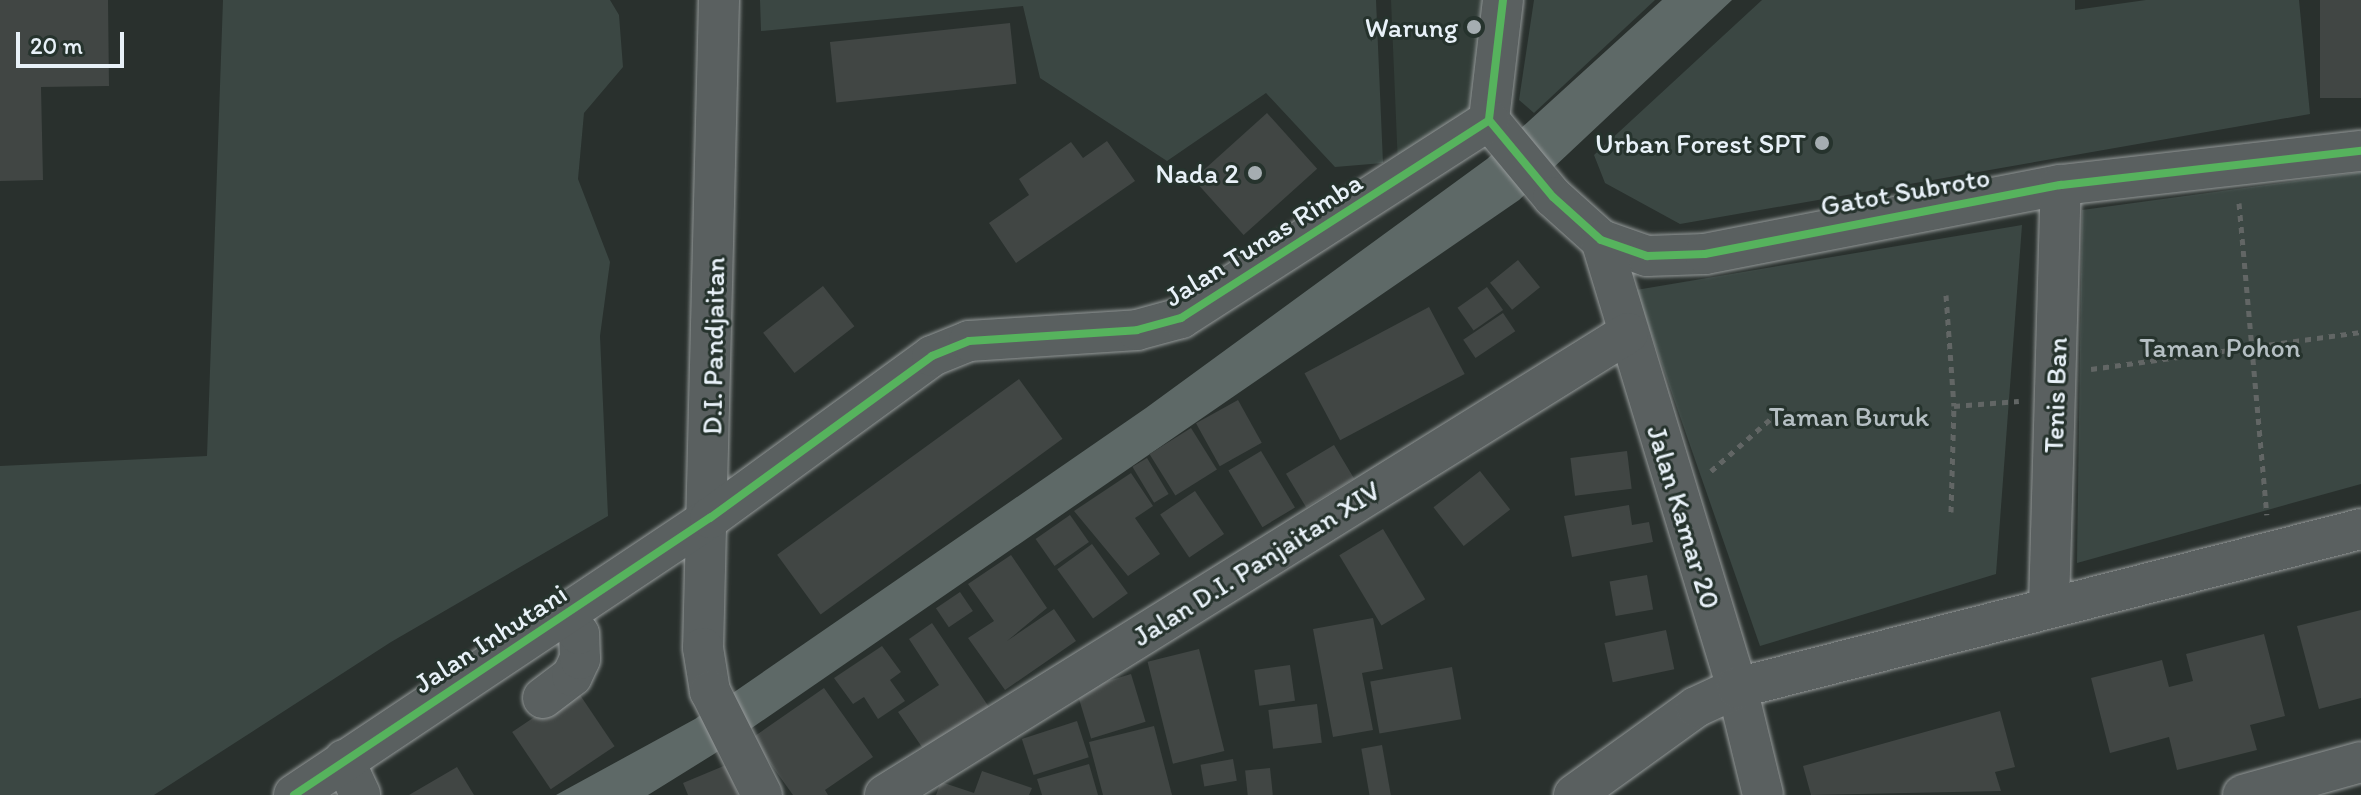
<!DOCTYPE html>
<html>
<head>
<meta charset="utf-8">
<style>
	body { margin:0 }
	#map { position:relative; width:2361px; height:795px; overflow:hidden; background:#29302d; font-family:Itim,sans-serif }
	div>[style] { position:absolute }
	.built>* { inset:0; background:#323d38 }
	.green>* { inset:0; background:#3b4743 }
	.water>* { inset:0; background:#5e6967 }
	.building>* { inset:0; background:#414644; transform-origin:0 0 }
	.path>* { height:5px; margin-top:-2.5px; transform-origin:0; background:repeating-linear-gradient(90deg,#626665 0 6px,transparent 0 12px) }
	.roads { filter:drop-shadow(0 0 2px #959a9a) drop-shadow(0 0 2px #959a9a) }
	.minor>* { height:40px; margin:-20px; padding:0 20px; transform-origin:20px; border-radius:20px; background:#5a6060 }
	.cycleway>* { height:8px; margin:-4px; padding:0 4px; transform-origin:4px; border-radius:4px; background:#56b35d }
	.dots>* { width:22px; height:22px; translate:-50% -50%; box-sizing:border-box; border:4px solid #26332d; border-radius:50% }
	span { translate:-50% -50%; white-space:nowrap; text-align:center; line-height:1.15; -webkit-text-stroke:6px #26332d; paint-order:stroke }
	.poi-label { font-size:28px; color:#e8f1f8 }
	.right { translate:-100% -50%; text-align:right }
	.street-label { font-size:28px; color:#e8f1f8 }
	.park-label { font-size:28px; color:#b5bfc3 }
	.scale { position:absolute; left:16px; top:32px; width:108px; height:36px; box-sizing:border-box; border:4px solid #e8f1f8; border-top:0; padding-left:10px; font-size:24px; line-height:28px; white-space:nowrap; color:#e8f1f8; -webkit-text-stroke:6px #26332d; paint-order:stroke }
</style>
</head>
<body>
<div id="map">
	<div class="built">
		<div style="clip-path:polygon(1391px 0,1484px 0,1473px 122px,1398px 166px)"></div>
	</div>
	<div class="green">
		<div style="clip-path:polygon(223px 0,610px 0,619px 15px,623px 67px,584px 113px,578px 179px,610px 262px,600px 336px,608px 516px,391px 642px,154px 795px,0 795px,0 466px,207px 456px)"></div>
		<div style="clip-path:polygon(760px 0,1376px 0,1383px 163px,1335px 167px,1266px 93px,1167px 161px,1040px 78px,1023px 6px,761px 31px)"></div>
		<div style="clip-path:polygon(1534px 0,1655px 0,1534px 113px,1519px 100px)"></div>
		<div style="clip-path:polygon(1762px 0,2075px 0,2075px 10px,2146px 0,2299px 0,2310px 114px,1680px 224px,1605px 183px,1594px 155px)"></div>
		<div style="clip-path:polygon(2361px 172px,2361px 484px,2077px 563px,2082px 210px)"></div>
		<div style="clip-path:polygon(2022px 225px,1996px 574px,1760px 646px,1636px 290px)"></div>
	</div>
	<div class="water">
		<div style="clip-path:polygon(1662px 0,1732px 0,1519px 200px,714px 754px,648px 795px,556px 795px,695px 719px,1146px 408px,1487px 159px)"></div>
	</div>
	<div class="building">
		<div style="clip-path:polygon(0 0,108px 0,109px 86px,41px 87px,43px 180px,0 181px)"></div>
		<div style="left:2320px;top:0;width:41px;height:98px"></div>
		<div style="left:1010px;top:23px;width:61px;height:181px;rotate:84deg"></div>
		<div style="left:1267px;top:113px;width:75px;height:99px;rotate:48deg"></div>
		<div style="clip-path:polygon(1107px 141px,1135px 181px,1016px 263px,989px 223px,1029px 195px,1019px 179px,1071px 142px,1083px 158px)"></div>
		<div style="left:1518px;top:260px;width:35px;height:36px;rotate:51deg"></div>
		<div style="left:823px;top:286px;width:51px;height:76px;rotate:52deg"></div>
		<div style="left:1487px;top:287px;width:28px;height:36px;rotate:55deg"></div>
		<div style="left:1429px;top:307px;width:76px;height:141px;rotate:62deg"></div>
		<div style="left:1503px;top:313px;width:22px;height:48px;rotate:56deg"></div>
		<div style="left:1019px;top:379px;width:74px;height:299px;rotate:54deg"></div>
		<div style="left:1238px;top:400px;width:49px;height:48px;rotate:61deg"></div>
		<div style="left:1191px;top:428px;width:49px;height:49px;rotate:58deg"></div>
		<div style="left:1334px;top:445px;width:39px;height:56px;rotate:59deg"></div>
		<div style="left:1261px;top:451px;width:66px;height:38px;rotate:59deg"></div>
		<div style="left:1627px;top:451px;width:38px;height:57px;rotate:83deg"></div>
		<div style="left:1147px;top:458px;width:42px;height:17px;rotate:59deg"></div>
		<div style="left:1480px;top:471px;width:49px;height:59px;rotate:52deg"></div>
		<div style="clip-path:polygon(1131px 473px,1153px 506px,1135px 518px,1160px 554px,1128px 576px,1074px 511px)"></div>
		<div style="left:1195px;top:491px;width:52px;height:42px;rotate:56deg"></div>
		<div style="clip-path:polygon(1629px 505px,1632px 525px,1649px 522px,1653px 542px,1572px 557px,1564px 516px)"></div>
		<div style="left:1070px;top:515px;width:33px;height:42px;rotate:55deg"></div>
		<div style="left:1383px;top:529px;width:82px;height:51px;rotate:59deg"></div>
		<div style="left:1092px;top:544px;width:61px;height:43px;rotate:54deg"></div>
		<div style="clip-path:polygon(1011px 555px,1047px 608px,1007px 641px,1054px 609px,1076px 641px,1005px 690px,968px 638px,994px 621px,968px 584px)"></div>
		<div style="left:1647px;top:575px;width:35px;height:38px;rotate:80deg"></div>
		<div style="left:960px;top:592px;width:23px;height:29px;rotate:56deg"></div>
		<div style="clip-path:polygon(2361px 610px,2361px 698px,2319px 709px,2297px 626px)"></div>
		<div style="clip-path:polygon(1373px 618px,1383px 669px,1362px 673px,1373px 730px,1333px 737px,1313px 629px)"></div>
		<div style="clip-path:polygon(932px 623px,993px 713px,928px 756px,898px 712px,939px 685px,909px 639px)"></div>
		<div style="left:1666px;top:630px;width:40px;height:63px;rotate:78deg"></div>
		<div style="clip-path:polygon(2264px 634px,2285px 716px,2250px 725px,2257px 750px,2177px 770px,2169px 737px,2110px 753px,2091px 678px,2162px 660px,2169px 687px,2193px 681px,2186px 654px)"></div>
		<div style="clip-path:polygon(882px 646px,901px 672px,890px 680px,905px 701px,878px 719px,864px 697px,853px 704px,834px 678px)"></div>
		<div style="left:1199px;top:649px;width:105px;height:53px;rotate:76deg"></div>
		<div style="left:1290px;top:665px;width:36px;height:36px;rotate:82deg"></div>
		<div style="left:1452px;top:667px;width:53px;height:83px;rotate:80deg"></div>
		<div style="left:1131px;top:674px;width:50px;height:57px;rotate:73deg"></div>
		<div style="clip-path:polygon(824px 688px,873px 757px,825px 790px,828px 795px,793px 795px,752px 738px)"></div>
		<div style="left:576px;top:689px;width:69px;height:77px;rotate:56deg"></div>
		<div style="left:1317px;top:704px;width:39px;height:49px;rotate:83deg"></div>
		<div style="clip-path:polygon(2000px 711px,2015px 767px,1995px 772px,2001px 791px,1811px 795px,1803px 766px)"></div>
		<div style="left:1077px;top:721px;width:38px;height:58px;rotate:72deg"></div>
		<div style="clip-path:polygon(1154px 726px,1172px 795px,1103px 795px,1089px 742px)"></div>
		<div style="left:1382px;top:745px;width:51px;height:21px;rotate:80deg"></div>
		<div style="left:1233px;top:759px;width:22px;height:33px;rotate:80deg"></div>
		<div style="clip-path:polygon(1089px 764px,1098px 795px,1042px 795px,1037px 779px)"></div>
		<div style="clip-path:polygon(726px 765px,738px 795px,688px 795px,683px 783px)"></div>
		<div style="clip-path:polygon(457px 767px,474px 795px,409px 795px)"></div>
		<div style="left:1270px;top:768px;width:27px;height:25px;rotate:84deg"></div>
		<div style="clip-path:polygon(982px 771px,1032px 788px,1029px 795px,936px 795px,941px 782px,974px 793px)"></div>
	</div>
	<div class="path">
		<div style="left:2239px;top:203px;width:313px;rotate:84.9deg"></div>
		<div style="left:1946px;top:295px;width:111px;rotate:85.9deg"></div>
		<div style="left:2091px;top:369px;width:273px;rotate:-7.8deg"></div>
		<div style="left:1711px;top:471px;width:96px;rotate:-41.2deg"></div>
		<div style="left:1951px;top:512px;width:106px;rotate:-88.4deg"></div>
		<div style="left:1954px;top:406px;width:65px;rotate:-4.4deg"></div>
	</div>
	<div class="roads">
		<div class="minor">
			<div style="left:719px;top:0;width:648px;rotate:91.41deg"></div>
			<div style="left:703px;top:648px;width:44px;rotate:80.8deg"></div>
			<div style="left:710px;top:691px;width:116px;rotate:63.4deg"></div>
			<div style="left:1503px;top:0;width:121px;rotate:96.7deg"></div>
			<div style="left:1489px;top:120px;width:100px;rotate:50.3deg"></div>
			<div style="left:1553px;top:197px;width:64px;rotate:41.9deg"></div>
			<div style="left:1601px;top:240px;width:49px;rotate:19.2deg"></div>
			<div style="left:1647px;top:256px;width:58px;rotate:-2deg"></div>
			<div style="left:1705px;top:254px;width:363px;rotate:-11deg"></div>
			<div style="left:2061px;top:185px;width:302px;rotate:-6.5deg"></div>
			<div style="left:1601px;top:240px;width:468px;rotate:73.1deg"></div>
			<div style="left:1737px;top:688px;width:110px;rotate:76.3deg"></div>
			<div style="left:2049px;top:605px;width:420px;rotate:-88.4deg"></div>
			<div style="left:543px;top:698px;width:36px;rotate:-37deg"></div>
			<div style="left:572px;top:676px;width:19px;rotate:-65deg"></div>
			<div style="left:580px;top:659px;width:25px;rotate:-92deg"></div>
			<div style="left:579px;top:634px;width:24px;rotate:-126deg"></div>
			<div style="left:344px;top:760px;width:38px;rotate:65deg"></div>
			<div style="left:294px;top:795px;width:500px;rotate:-33.7deg"></div>
			<div style="left:710px;top:518px;width:275px;rotate:-36.1deg"></div>
			<div style="left:932px;top:356px;width:40px;rotate:-22deg"></div>
			<div style="left:969px;top:341px;width:168px;rotate:-3.7deg"></div>
			<div style="left:1137px;top:330px;width:46px;rotate:-15.3deg"></div>
			<div style="left:1181px;top:318px;width:366px;rotate:-32.7deg"></div>
			<div style="left:885px;top:795px;width:875px;rotate:-31.87deg"></div>
			<div style="left:1574px;top:795px;width:150px;rotate:-35.8deg"></div>
			<div style="left:1696px;top:707px;width:45px;rotate:-24.9deg"></div>
			<div style="left:1737px;top:688px;width:644px;rotate:-14.3deg"></div>
			<div style="left:2243px;top:795px;width:123px;rotate:-15.6deg"></div>
		</div>
	</div>
	<div class="cycleway">
		<div style="left:1503px;top:0;width:121px;rotate:96.7deg"></div>
		<div style="left:1489px;top:120px;width:100px;rotate:50.3deg"></div>
		<div style="left:1553px;top:197px;width:64px;rotate:41.9deg"></div>
		<div style="left:1601px;top:240px;width:49px;rotate:19.2deg"></div>
		<div style="left:1647px;top:256px;width:58px;rotate:-2deg"></div>
		<div style="left:1705px;top:254px;width:363px;rotate:-11deg"></div>
		<div style="left:2061px;top:185px;width:302px;rotate:-6.5deg"></div>
		<div style="left:294px;top:795px;width:500px;rotate:-33.7deg"></div>
		<div style="left:710px;top:518px;width:275px;rotate:-36.1deg"></div>
		<div style="left:932px;top:356px;width:40px;rotate:-22deg"></div>
		<div style="left:969px;top:341px;width:168px;rotate:-3.7deg"></div>
		<div style="left:1137px;top:330px;width:46px;rotate:-15.3deg"></div>
		<div style="left:1181px;top:318px;width:366px;rotate:-32.7deg"></div>
	</div>
	<div class="dots">
		<div style="left:1474px;top:27px;background:#a5adb1"></div>
		<div style="left:1822px;top:143px;background:#a5adb1"></div>
		<div style="left:1255px;top:173px;background:#a5adb1"></div>
	</div>
	<div class="poi-label">
		<span class="right" style="left:1458px;top:27px">Warung</span>
		<span class="right" style="left:1806px;top:143px">Urban Forest SPT</span>
		<span class="right" style="left:1239px;top:173px">Nada 2</span>
	</div>
	<div class="street-label">
		<span style="left:1905px;top:191px;rotate:-10deg">Gatot Subroto</span>
		<span style="left:1263px;top:239px;rotate:-32deg">Jalan Tunas Rimba</span>
		<span style="left:713px;top:346px;rotate:-89deg">D.I. Pandjaitan</span>
		<span style="left:2055px;top:395px;rotate:-88deg">Tenis Ban</span>
		<span style="left:1684px;top:517px;rotate:73deg">Jalan Kamar 20</span>
		<span style="left:1256px;top:563px;rotate:-32deg">Jalan D.I. Panjaitan XIV</span>
		<span style="left:490px;top:638px;rotate:-33deg">Jalan Inhutani</span>
	</div>
	<div class="park-label">
		<span style="left:2220px;top:347px">Taman Pohon</span>
		<span style="left:1849px;top:416px">Taman Buruk</span>
	</div>
	<div class="scale">20 m</div>
</div>
</body>
</html>
